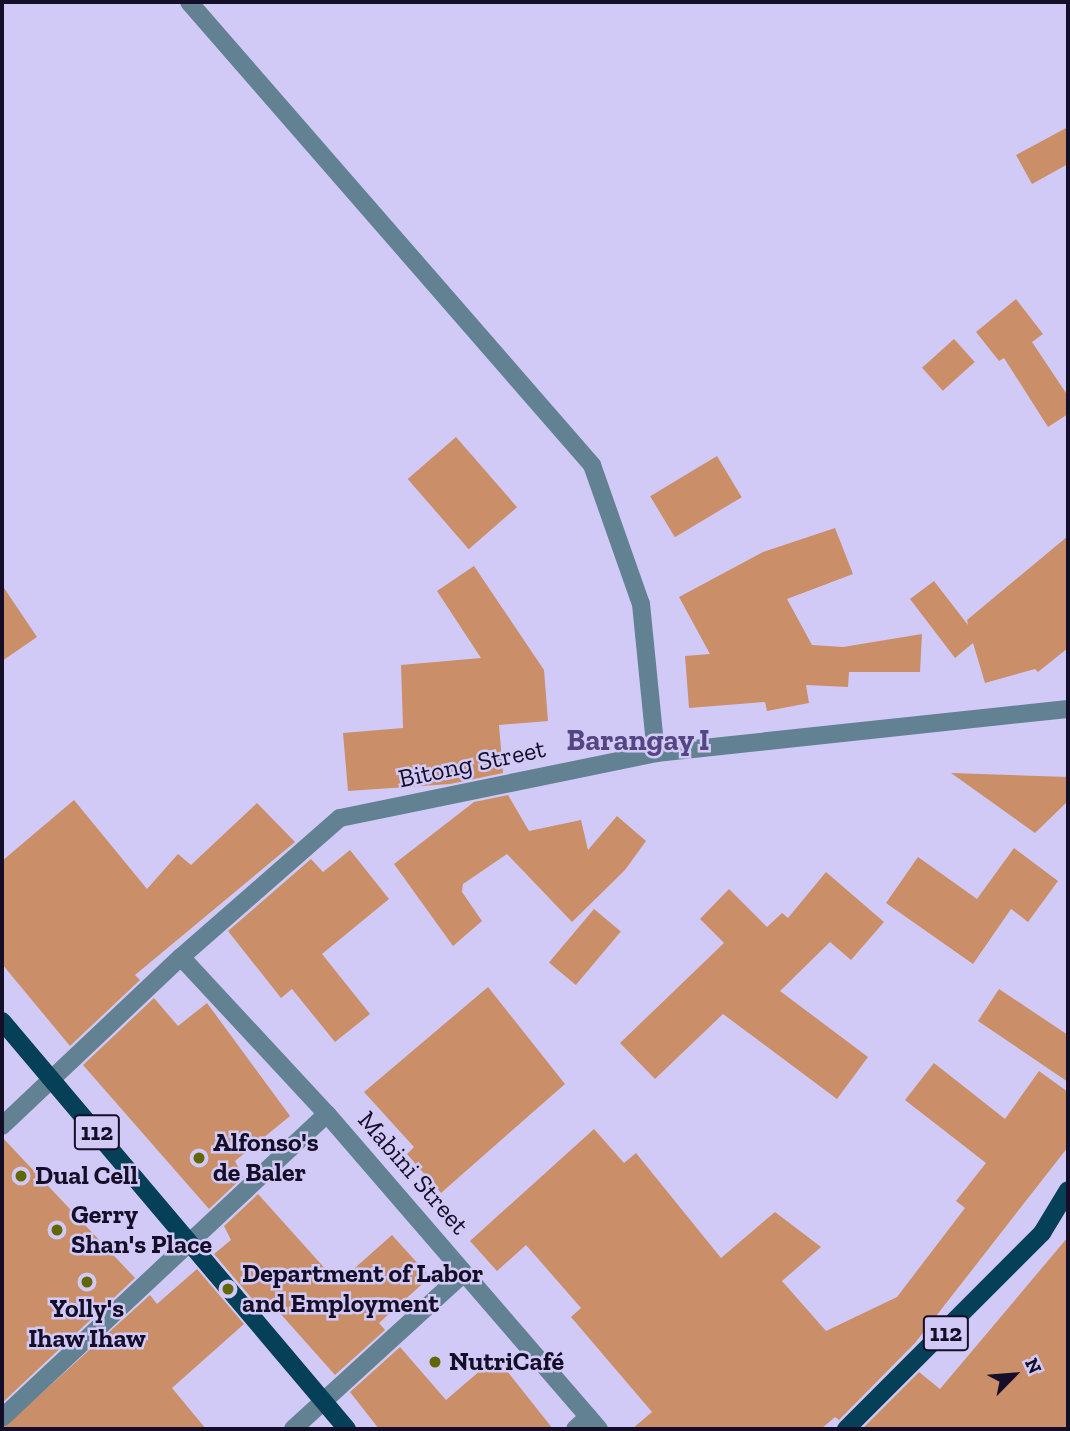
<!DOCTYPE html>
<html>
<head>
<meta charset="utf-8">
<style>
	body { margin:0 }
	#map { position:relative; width:1070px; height:1431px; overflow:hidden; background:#d2caf6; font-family:"Zilla Slab",serif }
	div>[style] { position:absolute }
	.building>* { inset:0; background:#ca8e68; transform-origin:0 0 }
	.minor>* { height:18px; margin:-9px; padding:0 9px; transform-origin:9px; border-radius:9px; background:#628294 }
	.major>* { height:18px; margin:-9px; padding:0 9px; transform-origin:9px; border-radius:9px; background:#053f58 }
	.dots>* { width:19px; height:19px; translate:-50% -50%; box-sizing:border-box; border:4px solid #d2caf6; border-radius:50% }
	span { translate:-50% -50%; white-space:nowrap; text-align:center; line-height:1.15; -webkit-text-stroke:5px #d2caf6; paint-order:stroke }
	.shield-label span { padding:2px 5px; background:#d2caf6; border:2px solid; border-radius:5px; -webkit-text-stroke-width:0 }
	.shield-label { font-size:24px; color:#150e28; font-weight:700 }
	.street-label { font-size:26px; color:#150e28 }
	.poi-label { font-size:26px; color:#150e28; font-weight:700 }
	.left { translate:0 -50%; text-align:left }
	.quarter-label { font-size:30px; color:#554584; font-weight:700 }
	.frame { position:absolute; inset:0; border:4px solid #150e28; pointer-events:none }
	.north { position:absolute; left:979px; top:1340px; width:70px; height:70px; -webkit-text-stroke:5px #d2caf6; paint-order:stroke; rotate:65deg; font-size:19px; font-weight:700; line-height:28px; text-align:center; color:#150e28 }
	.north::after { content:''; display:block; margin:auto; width:24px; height:32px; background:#150e28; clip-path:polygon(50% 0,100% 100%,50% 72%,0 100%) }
</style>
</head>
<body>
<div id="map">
	<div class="building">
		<div style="clip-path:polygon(1068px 127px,1068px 164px,1032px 184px,1016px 155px)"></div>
		<div style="clip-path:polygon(1016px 299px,1043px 334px,1032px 342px,1068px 396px,1068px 414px,1048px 427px,1004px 358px,999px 361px,976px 332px)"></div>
		<div style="left:954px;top:339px;width:31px;height:43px;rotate:48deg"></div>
		<div style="left:456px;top:437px;width:93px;height:64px;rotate:49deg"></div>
		<div style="left:717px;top:456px;width:48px;height:78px;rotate:59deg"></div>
		<div style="clip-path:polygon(835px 528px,853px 574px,787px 599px,812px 645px,843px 647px,922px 634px,920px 672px,849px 672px,848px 687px,806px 685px,809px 703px,767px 711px,765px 702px,689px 708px,685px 656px,710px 654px,679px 597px,763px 552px)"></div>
		<div style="clip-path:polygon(1068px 536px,1068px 648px,1038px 672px,1035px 669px,985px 683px,973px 643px,955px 658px,910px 599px,934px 581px,968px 625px,967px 620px)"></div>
		<div style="clip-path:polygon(474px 566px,544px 670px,548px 721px,499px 725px,503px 773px,450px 784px,348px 791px,343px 733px,403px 728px,401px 665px,481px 658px,437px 591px)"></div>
		<div style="clip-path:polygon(2px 585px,37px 637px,2px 661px)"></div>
		<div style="clip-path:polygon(951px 773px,1068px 777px,1068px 801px,1035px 833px)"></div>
		<div style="clip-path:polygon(508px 795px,529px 831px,581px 820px,588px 850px,617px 816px,646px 841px,625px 870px,572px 922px,507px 854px,463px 884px,462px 892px,482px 921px,453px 946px,394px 864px,474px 802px)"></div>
		<div style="clip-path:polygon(74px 800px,147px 889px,178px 854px,191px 865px,257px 803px,295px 842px,135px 975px,140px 980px,70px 1046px,2px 964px,2px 861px)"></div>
		<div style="clip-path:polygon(1014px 848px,1058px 881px,1028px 922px,1011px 909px,973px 964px,886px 903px,918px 857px,977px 899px)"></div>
		<div style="clip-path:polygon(350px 850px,389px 899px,322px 954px,370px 1014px,335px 1042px,292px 989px,281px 998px,228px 931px,311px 859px,323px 872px)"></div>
		<div style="clip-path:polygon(826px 872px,884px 922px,851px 960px,830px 942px,780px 991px,868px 1057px,837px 1099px,723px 1014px,655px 1079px,620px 1043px,724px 943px,700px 919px,729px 889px,767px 927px,782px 913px,788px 918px)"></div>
		<div style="left:594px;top:909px;width:35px;height:70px;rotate:40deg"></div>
		<div style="clip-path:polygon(488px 987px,565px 1084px,441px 1193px,407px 1154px,414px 1147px,364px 1092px)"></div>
		<div style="clip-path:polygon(999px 989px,1068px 1035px,1068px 1082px,978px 1021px)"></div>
		<div style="clip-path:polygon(154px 998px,178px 1026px,207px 1003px,290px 1116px,235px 1161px,243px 1177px,209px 1209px,83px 1065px)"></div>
		<div style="clip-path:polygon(934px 1063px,1005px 1119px,1039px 1071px,1068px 1092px,1068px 1147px,915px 1343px,839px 1420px,835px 1417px,821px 1429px,632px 1429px,652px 1412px,571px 1317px,581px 1308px,526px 1245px,497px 1271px,470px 1241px,594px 1129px,624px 1163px,636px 1153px,721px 1258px,775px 1212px,821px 1247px,782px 1281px,826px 1331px,897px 1297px,965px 1208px,956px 1201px,986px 1163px,905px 1100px)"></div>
		<div style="clip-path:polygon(2px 1137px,135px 1278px,2px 1403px)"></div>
		<div style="clip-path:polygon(258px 1194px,338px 1283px,392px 1235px,430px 1277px,379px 1323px,385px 1330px,335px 1375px,270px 1302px,261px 1309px,214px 1254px,231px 1240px,224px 1226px)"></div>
		<div style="clip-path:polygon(1068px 1237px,1068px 1429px,862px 1429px,919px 1372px,940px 1389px)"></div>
		<div style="clip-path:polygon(197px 1269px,244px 1324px,172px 1388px,206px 1429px,2px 1429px,150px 1295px,157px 1304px)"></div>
		<div style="clip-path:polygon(400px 1347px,446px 1400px,496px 1357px,553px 1429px,379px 1429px,350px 1392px)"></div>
	</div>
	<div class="minor">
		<div style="left:189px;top:2px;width:614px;rotate:48.96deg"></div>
		<div style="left:592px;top:465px;width:147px;rotate:70.6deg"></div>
		<div style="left:641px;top:604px;width:150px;rotate:84.3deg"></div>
		<div style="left:181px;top:957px;width:214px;rotate:47.1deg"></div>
		<div style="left:327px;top:1114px;width:416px;rotate:49.2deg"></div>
		<div style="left:2px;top:1126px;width:246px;rotate:-43.4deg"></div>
		<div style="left:181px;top:957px;width:211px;rotate:-41.2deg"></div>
		<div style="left:340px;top:818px;width:323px;rotate:-11.6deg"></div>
		<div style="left:656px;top:753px;width:414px;rotate:-6.1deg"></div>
		<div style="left:2px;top:1418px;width:445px;rotate:-43.1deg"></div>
		<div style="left:293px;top:1429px;width:231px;rotate:-42.4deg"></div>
		<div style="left:575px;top:1429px;width:18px;rotate:-43deg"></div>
	</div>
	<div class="major">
		<div style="left:2px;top:1021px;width:534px;rotate:49.78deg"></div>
		<div style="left:846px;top:1429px;width:277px;rotate:-45deg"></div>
		<div style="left:1042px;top:1233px;width:50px;rotate:-58.8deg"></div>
	</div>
	<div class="dots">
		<div style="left:199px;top:1158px;background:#616706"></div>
		<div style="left:21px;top:1176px;background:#616706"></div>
		<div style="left:57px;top:1230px;background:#616706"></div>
		<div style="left:87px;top:1282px;background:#616706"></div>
		<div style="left:228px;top:1289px;background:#616706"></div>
		<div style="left:435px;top:1362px;background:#616706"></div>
	</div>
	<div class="shield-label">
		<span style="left:97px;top:1132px">112</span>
		<span style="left:946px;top:1333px">112</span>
	</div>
	<div class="street-label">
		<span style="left:472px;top:764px;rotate:-12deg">Bitong Street</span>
		<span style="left:413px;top:1173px;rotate:49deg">Mabini Street</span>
	</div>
	<div class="poi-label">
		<span class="left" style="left:213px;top:1158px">Alfonso's<br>de Baler</span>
		<span class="left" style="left:35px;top:1176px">Dual Cell</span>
		<span class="left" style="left:71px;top:1230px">Gerry<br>Shan's Place</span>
		<span class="left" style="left:242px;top:1289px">Department of Labor<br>and Employment</span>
		<span style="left:87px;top:1324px">Yolly's<br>Ihaw Ihaw</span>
		<span class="left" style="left:449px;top:1362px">NutriCafé</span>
	</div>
	<div class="quarter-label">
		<span style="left:638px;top:740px">Barangay I</span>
	</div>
	<div class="frame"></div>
	<div class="north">N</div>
</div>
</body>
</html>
